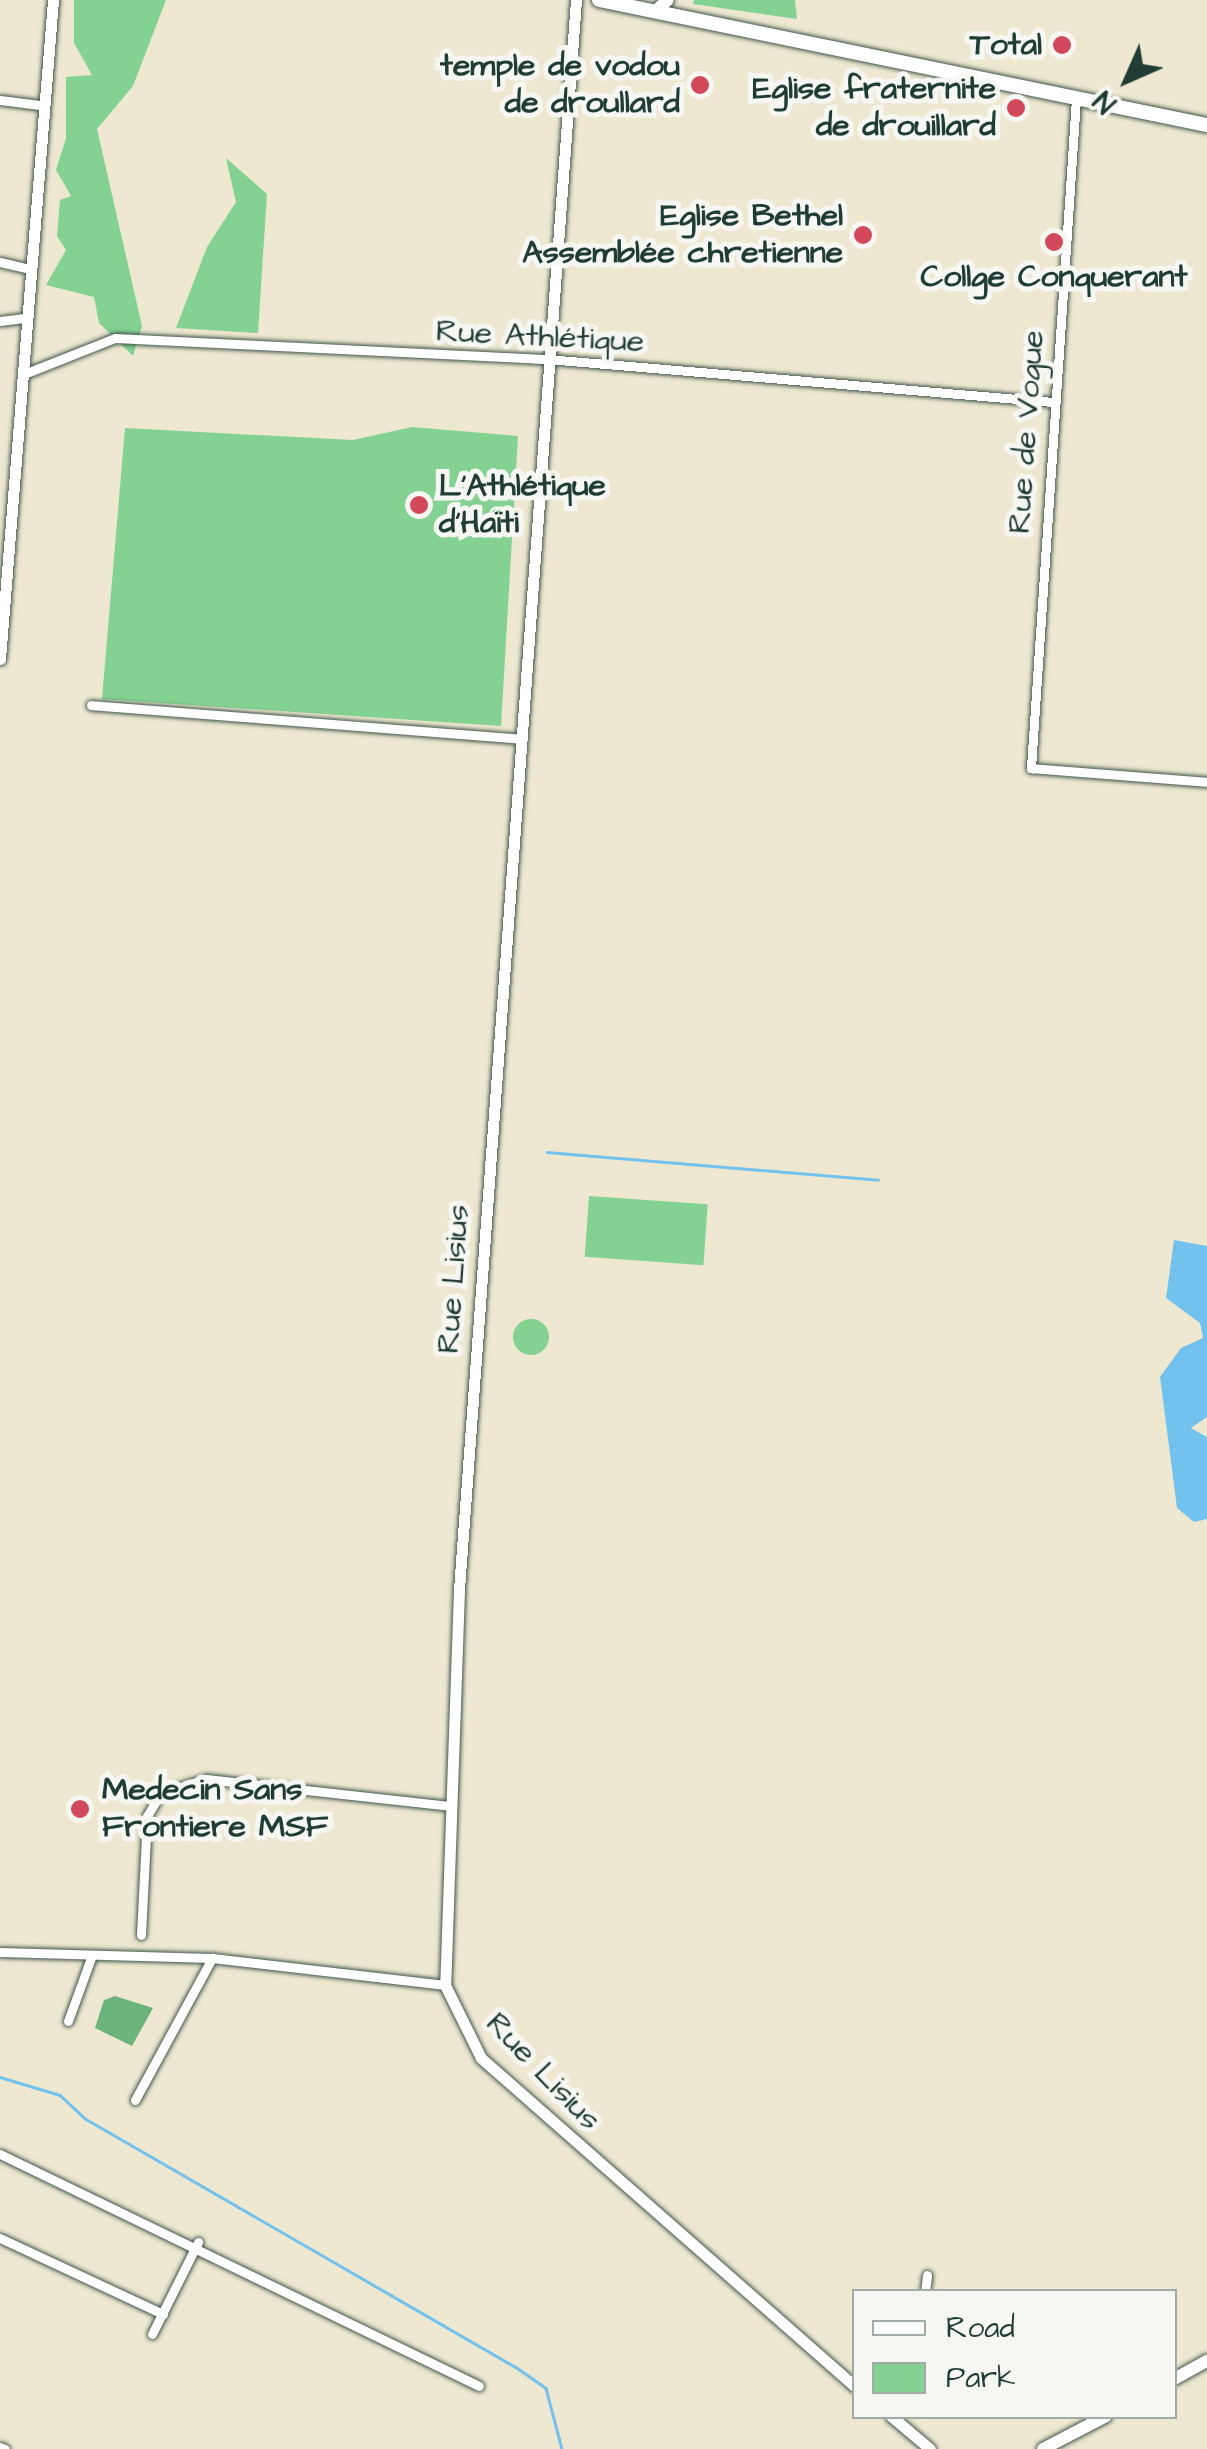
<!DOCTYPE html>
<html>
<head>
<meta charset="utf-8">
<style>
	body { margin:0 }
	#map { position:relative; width:1207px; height:2449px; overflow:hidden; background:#eee8d0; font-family:"Architects Daughter",sans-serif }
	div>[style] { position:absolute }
	.green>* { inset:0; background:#84d292; transform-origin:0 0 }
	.round { border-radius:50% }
	.forest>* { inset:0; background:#6bb47c }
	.water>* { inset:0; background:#73c1ed }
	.stream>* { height:2.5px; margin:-1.25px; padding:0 1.25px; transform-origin:1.25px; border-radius:1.25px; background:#73c1ed }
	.roads { filter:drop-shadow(0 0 2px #3e574b) drop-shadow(0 0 2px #3e574b) }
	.minor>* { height:9px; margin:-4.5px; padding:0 4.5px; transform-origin:4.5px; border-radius:4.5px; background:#fff }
	.tertiary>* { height:11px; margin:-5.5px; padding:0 5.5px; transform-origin:5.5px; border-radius:5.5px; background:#fff }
	.secondary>* { height:12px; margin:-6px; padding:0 6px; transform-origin:6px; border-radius:6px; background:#fff }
	.primary>* { height:14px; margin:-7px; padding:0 7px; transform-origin:7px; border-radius:7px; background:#fff }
	.dots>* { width:28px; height:28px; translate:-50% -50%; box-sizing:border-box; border:5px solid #f6f6f2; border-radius:50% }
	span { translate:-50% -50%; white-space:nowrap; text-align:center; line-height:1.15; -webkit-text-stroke:10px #f6f6f2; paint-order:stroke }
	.poi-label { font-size:32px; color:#1f3d34; font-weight:700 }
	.right { translate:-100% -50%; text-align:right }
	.left { translate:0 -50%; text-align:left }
	.street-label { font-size:32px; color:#1f3d34 }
	.legend { position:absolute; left:852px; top:2289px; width:325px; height:130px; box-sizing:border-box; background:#f6f6f2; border:2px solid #a0aca6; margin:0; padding:12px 18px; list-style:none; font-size:30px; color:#1f3d34 }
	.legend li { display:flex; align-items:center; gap:20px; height:50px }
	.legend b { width:50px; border:2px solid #a0aca6 }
	.north { position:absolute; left:1077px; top:30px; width:100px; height:100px; -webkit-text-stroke:8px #f6f6f2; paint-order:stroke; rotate:225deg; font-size:28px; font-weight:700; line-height:40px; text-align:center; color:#1f3d34 }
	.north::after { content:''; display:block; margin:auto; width:35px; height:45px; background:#1f3d34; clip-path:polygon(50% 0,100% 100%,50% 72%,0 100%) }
</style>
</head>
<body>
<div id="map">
	<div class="green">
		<div style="clip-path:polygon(74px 0,166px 0,133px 86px,97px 129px,142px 326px,133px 356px,99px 323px,94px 297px,46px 285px,66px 250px,57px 236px,60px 200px,71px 196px,56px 170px,66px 138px,66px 77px,92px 75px,74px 43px)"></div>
		<div style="clip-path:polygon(694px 0,795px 0,797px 19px,693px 4px)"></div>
		<div style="clip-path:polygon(226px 158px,267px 194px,258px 333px,176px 328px,207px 247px,236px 202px)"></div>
		<div style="clip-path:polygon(412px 427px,518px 436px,501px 726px,102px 699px,125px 428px,353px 440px)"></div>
		<div style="left:589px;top:1196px;width:119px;height:61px;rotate:4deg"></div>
		<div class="round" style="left:513px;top:1319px;width:36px;height:36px"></div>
	</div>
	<div class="forest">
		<div style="clip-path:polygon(115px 1996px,153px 2008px,132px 2046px,95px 2028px,104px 2000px)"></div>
	</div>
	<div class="water">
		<div style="clip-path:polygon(1174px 1240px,1207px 1246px,1207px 1417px,1191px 1428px,1207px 1437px,1207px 1519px,1194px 1522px,1177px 1508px,1160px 1377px,1181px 1348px,1203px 1338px,1200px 1323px,1166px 1298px)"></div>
	</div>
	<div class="stream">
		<div style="left:547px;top:1152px;width:332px;rotate:4.8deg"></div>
		<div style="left:0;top:2077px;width:63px;rotate:16.7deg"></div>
		<div style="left:60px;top:2095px;width:35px;rotate:43deg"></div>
		<div style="left:86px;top:2119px;width:496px;rotate:30deg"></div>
		<div style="left:516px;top:2367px;width:37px;rotate:35deg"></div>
		<div style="left:546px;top:2388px;width:63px;rotate:75.3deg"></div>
	</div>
	<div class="roads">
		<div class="minor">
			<div style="left:1076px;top:99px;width:671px;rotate:93.85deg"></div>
			<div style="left:1031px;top:768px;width:177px;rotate:4.5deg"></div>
			<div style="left:0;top:100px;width:40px;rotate:7.1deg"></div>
			<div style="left:0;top:262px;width:28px;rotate:13deg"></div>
			<div style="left:0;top:321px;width:26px;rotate:-7deg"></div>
			<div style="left:29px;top:372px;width:92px;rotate:-21.6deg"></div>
			<div style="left:115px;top:338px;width:433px;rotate:2.8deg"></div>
			<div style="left:547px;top:359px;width:508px;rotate:4.86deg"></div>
			<div style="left:91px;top:705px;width:433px;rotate:4.5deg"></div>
			<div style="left:141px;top:1935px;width:119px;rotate:-87.1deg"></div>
			<div style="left:147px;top:1816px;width:27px;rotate:-59deg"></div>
			<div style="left:161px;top:1793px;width:47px;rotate:-17.3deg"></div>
			<div style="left:206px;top:1779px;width:245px;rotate:6.3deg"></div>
			<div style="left:0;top:1952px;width:212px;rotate:1.6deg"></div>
			<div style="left:212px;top:1958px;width:235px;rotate:6.6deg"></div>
			<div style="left:68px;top:2021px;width:70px;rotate:-70deg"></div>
			<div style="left:135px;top:2100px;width:162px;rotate:-61.5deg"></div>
			<div style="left:0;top:2154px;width:532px;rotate:25.84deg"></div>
			<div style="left:0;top:2238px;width:180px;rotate:25deg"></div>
			<div style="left:925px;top:2292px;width:17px;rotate:-83deg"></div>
			<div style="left:152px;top:2334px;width:103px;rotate:-63.4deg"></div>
			<div style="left:0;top:2447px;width:5px;rotate:22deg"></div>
		</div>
		<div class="tertiary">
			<div style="left:576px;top:0;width:1594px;rotate:94.21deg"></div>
			<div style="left:459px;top:1590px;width:395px;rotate:92deg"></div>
			<div style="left:445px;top:1985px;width:81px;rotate:63.7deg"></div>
			<div style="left:481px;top:2058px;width:497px;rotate:41.3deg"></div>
			<div style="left:0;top:659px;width:661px;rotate:-85.4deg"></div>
			<div style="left:891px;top:2416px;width:51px;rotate:40.2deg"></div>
		</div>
		<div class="secondary">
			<div style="left:654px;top:12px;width:18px;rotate:-41deg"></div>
			<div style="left:1174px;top:2379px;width:38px;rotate:-29deg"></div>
			<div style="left:1043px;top:2449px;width:71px;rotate:-27.6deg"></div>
		</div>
		<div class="primary">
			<div style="left:599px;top:0;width:621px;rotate:11.62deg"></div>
		</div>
	</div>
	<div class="dots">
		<div style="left:1062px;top:45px;background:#d1495b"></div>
		<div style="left:700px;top:85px;background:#d1495b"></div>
		<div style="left:1016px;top:108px;background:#d1495b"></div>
		<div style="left:863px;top:235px;background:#d1495b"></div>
		<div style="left:1054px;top:242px;background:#d1495b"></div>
		<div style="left:419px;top:505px;background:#d1495b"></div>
		<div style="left:80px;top:1809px;background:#d1495b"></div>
	</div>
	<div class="poi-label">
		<span class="right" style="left:1042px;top:45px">Total</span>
		<span class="right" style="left:680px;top:85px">temple de vodou<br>de droullard</span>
		<span class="right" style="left:996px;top:108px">Eglise fraternite<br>de drouillard</span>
		<span class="right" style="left:843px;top:235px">Eglise Bethel<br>Assemblée chretienne</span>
		<span style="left:1054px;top:277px">Collge Conquerant</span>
		<span class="left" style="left:439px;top:505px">L'Athlétique<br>d'Haïti</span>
		<span class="left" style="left:102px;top:1809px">Medecin Sans<br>Frontiere MSF</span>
	</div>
	<div class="street-label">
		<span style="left:540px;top:337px;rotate:3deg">Rue Athlétique</span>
		<span style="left:1027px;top:432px;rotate:-86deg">Rue de Vogue</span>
		<span style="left:454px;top:1279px;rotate:-86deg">Rue Lisius</span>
		<span style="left:543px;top:2072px;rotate:46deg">Rue Lisius</span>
	</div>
	<ul class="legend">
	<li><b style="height:12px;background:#fff"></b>Road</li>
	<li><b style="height:28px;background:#84d292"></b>Park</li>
	</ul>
	<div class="north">N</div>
</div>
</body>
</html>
